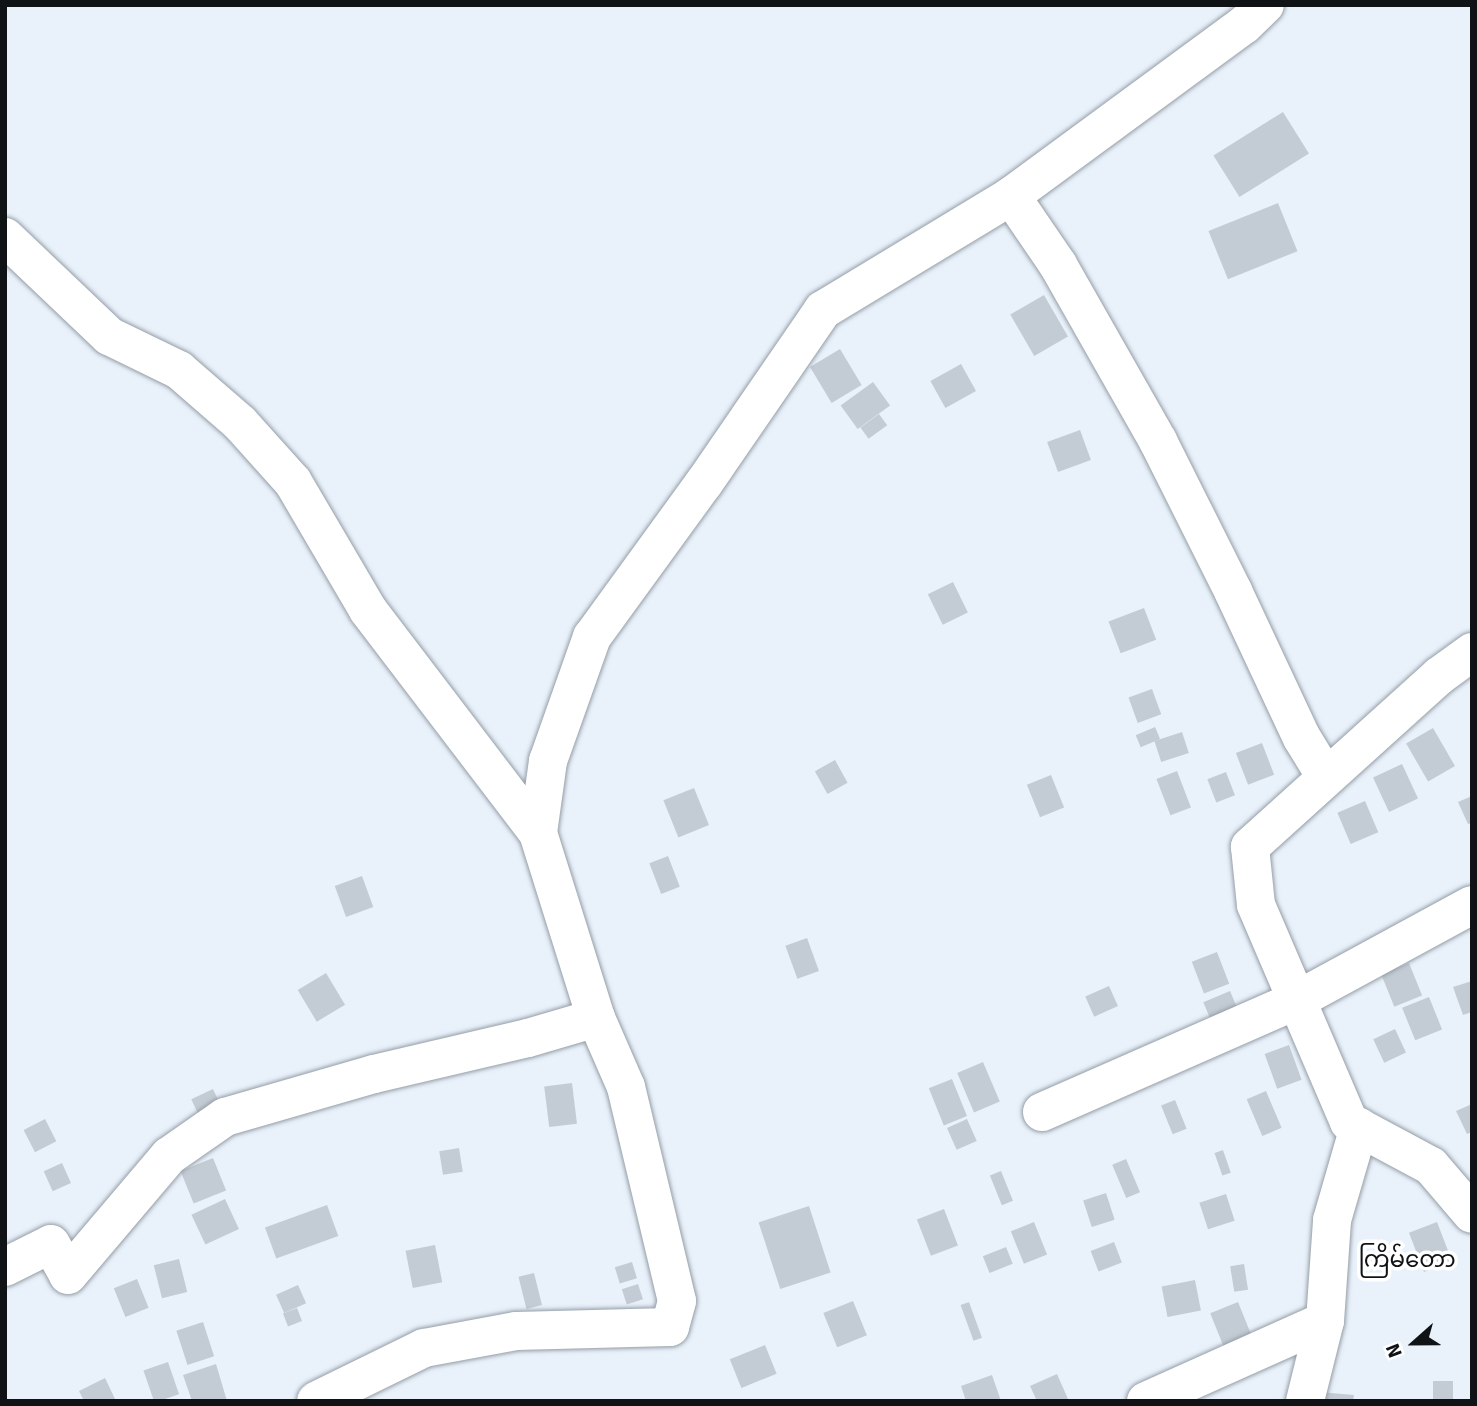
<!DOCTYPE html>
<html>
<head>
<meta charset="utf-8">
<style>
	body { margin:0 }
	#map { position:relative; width:1477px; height:1406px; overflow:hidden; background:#e9f2fb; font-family:Signika,"Noto Sans Myanmar",sans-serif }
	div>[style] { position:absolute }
	.building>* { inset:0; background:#c3ccd4; transform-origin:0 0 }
	.roads { filter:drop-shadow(0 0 2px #959da6) drop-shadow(0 0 2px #959da6) }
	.minor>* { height:38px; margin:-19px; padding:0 19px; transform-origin:19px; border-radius:19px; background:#fff }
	span { translate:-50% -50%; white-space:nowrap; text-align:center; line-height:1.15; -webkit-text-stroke:7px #fff; paint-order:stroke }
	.quarter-label { font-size:23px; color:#101316 }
	.frame { position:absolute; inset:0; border:7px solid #101316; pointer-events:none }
	.north { position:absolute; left:1379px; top:1308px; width:70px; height:70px; -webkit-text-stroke:5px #fff; paint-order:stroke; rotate:249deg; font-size:19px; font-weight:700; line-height:28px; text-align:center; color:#101316 }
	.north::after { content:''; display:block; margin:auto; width:24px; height:32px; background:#101316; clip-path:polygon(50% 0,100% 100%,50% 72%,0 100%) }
</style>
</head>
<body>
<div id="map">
	<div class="building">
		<div style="left:1283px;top:112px;width:49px;height:82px;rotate:58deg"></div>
		<div style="left:1278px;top:203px;width:52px;height:75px;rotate:68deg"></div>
		<div style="left:1044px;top:295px;width:48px;height:39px;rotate:60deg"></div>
		<div style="left:840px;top:349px;width:42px;height:35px;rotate:59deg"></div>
		<div style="left:961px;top:364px;width:31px;height:35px;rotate:61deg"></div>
		<div style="left:873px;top:382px;width:29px;height:40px;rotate:54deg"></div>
		<div style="left:879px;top:414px;width:14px;height:23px;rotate:54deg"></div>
		<div style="left:1080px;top:430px;width:32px;height:35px;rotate:70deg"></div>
		<div style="left:953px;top:582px;width:34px;height:28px;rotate:64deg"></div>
		<div style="left:1144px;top:608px;width:34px;height:38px;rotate:69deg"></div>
		<div style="left:1152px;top:689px;width:27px;height:25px;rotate:70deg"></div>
		<div style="left:1155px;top:727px;width:13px;height:21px;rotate:67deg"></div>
		<div style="left:1433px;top:728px;width:44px;height:31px;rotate:60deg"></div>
		<div style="left:1182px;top:732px;width:22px;height:29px;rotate:72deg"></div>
		<div style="left:1262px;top:743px;width:34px;height:28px;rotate:69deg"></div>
		<div style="left:835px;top:760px;width:26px;height:23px;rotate:61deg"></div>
		<div style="left:1402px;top:764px;width:38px;height:32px;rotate:65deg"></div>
		<div style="left:1177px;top:771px;width:39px;height:22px;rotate:69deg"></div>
		<div style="left:1226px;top:772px;width:25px;height:20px;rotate:69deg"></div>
		<div style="left:1051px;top:775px;width:35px;height:26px;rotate:68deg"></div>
		<div style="left:694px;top:788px;width:40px;height:33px;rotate:68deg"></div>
		<div style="clip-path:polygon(1472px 796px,1472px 823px,1468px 824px,1458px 802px)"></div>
		<div style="left:1365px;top:801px;width:34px;height:30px;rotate:67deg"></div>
		<div style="left:668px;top:856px;width:33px;height:20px;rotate:69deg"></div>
		<div style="left:362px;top:876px;width:33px;height:29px;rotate:70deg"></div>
		<div style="left:807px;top:938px;width:35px;height:23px;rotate:70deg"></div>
		<div style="left:1217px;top:952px;width:34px;height:27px;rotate:69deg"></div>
		<div style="left:1409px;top:963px;width:35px;height:30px;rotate:68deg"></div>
		<div style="left:326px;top:973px;width:37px;height:33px;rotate:59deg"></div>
		<div style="clip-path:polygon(1472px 981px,1472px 1012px,1463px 1015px,1453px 987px)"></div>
		<div style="left:1109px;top:986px;width:22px;height:26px;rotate:66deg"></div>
		<div style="left:1230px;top:991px;width:26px;height:29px;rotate:67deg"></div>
		<div style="left:1429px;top:997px;width:35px;height:29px;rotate:68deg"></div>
		<div style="left:1395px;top:1029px;width:26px;height:24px;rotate:65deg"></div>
		<div style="left:1289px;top:1045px;width:37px;height:26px;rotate:70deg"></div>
		<div style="left:983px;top:1062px;width:43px;height:28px;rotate:67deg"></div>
		<div style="left:952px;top:1079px;width:40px;height:25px;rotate:68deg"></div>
		<div style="left:572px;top:1083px;width:41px;height:28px;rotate:83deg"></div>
		<div style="left:213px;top:1089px;width:21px;height:24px;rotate:65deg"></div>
		<div style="left:1266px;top:1091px;width:40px;height:21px;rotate:67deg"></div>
		<div style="left:1175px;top:1100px;width:31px;height:15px;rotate:68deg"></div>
		<div style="clip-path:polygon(1472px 1104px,1472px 1132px,1467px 1134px,1456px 1111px)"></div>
		<div style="left:45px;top:1119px;width:25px;height:24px;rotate:63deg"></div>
		<div style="left:967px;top:1119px;width:24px;height:22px;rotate:66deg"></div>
		<div style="left:459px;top:1148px;width:24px;height:20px;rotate:81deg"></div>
		<div style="left:1223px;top:1150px;width:24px;height:9px;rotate:71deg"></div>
		<div style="left:213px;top:1158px;width:35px;height:35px;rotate:68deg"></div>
		<div style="left:1126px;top:1159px;width:36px;height:15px;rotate:67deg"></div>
		<div style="left:62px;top:1163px;width:22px;height:20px;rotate:66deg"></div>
		<div style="left:1001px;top:1171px;width:32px;height:12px;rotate:68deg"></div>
		<div style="left:1106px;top:1193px;width:28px;height:24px;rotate:72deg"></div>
		<div style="left:1226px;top:1194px;width:28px;height:28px;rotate:72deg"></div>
		<div style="left:225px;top:1199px;width:33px;height:37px;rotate:65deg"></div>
		<div style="left:327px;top:1205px;width:33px;height:66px;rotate:70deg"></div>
		<div style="left:809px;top:1206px;width:70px;height:53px;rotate:72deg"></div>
		<div style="left:944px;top:1209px;width:39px;height:29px;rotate:69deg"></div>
		<div style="left:1034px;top:1222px;width:35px;height:25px;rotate:68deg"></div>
		<div style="left:1437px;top:1222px;width:42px;height:30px;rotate:69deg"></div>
		<div style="left:1114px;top:1242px;width:22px;height:25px;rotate:69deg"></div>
		<div style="left:435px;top:1245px;width:38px;height:30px;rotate:79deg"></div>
		<div style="left:1006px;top:1247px;width:18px;height:25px;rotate:68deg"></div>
		<div style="left:179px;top:1259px;width:34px;height:26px;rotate:76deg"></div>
		<div style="left:632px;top:1262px;width:17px;height:18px;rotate:73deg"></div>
		<div style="left:1244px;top:1264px;width:26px;height:14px;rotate:81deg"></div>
		<div style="left:534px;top:1273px;width:33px;height:16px;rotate:76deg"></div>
		<div style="left:137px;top:1279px;width:31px;height:25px;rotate:68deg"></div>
		<div style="left:1195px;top:1280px;width:31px;height:34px;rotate:79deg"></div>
		<div style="left:638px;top:1284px;width:16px;height:17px;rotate:72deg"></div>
		<div style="left:298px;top:1285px;width:20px;height:24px;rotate:66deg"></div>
		<div style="left:853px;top:1301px;width:37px;height:32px;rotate:68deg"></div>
		<div style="left:969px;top:1302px;width:38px;height:9px;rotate:70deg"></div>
		<div style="left:1238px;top:1302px;width:35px;height:30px;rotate:68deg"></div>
		<div style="left:297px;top:1308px;width:14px;height:15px;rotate:69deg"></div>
		<div style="left:203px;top:1322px;width:36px;height:28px;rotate:72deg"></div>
		<div style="left:765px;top:1345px;width:31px;height:38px;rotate:68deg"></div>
		<div style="left:168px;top:1362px;width:34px;height:26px;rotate:71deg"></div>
		<div style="clip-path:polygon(216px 1364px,227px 1401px,192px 1401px,183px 1375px)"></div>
		<div style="clip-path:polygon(1057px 1374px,1068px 1399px,1037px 1401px,1030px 1386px)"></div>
		<div style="clip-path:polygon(992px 1375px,1001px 1401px,966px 1401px,961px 1386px)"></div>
		<div style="clip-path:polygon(105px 1378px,116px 1401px,84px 1401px,79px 1391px)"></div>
		<div style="left:1433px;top:1381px;width:20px;height:20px"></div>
		<div style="clip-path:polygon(1319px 1392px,1354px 1395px,1353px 1401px,1318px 1401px)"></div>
	</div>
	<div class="roads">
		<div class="minor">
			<div style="left:1011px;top:196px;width:83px;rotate:55.7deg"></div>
			<div style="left:1058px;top:265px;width:202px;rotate:60.4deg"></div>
			<div style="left:1158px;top:441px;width:168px;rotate:63.4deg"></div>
			<div style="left:1233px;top:591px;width:162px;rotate:64.9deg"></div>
			<div style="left:1302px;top:738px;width:46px;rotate:58.4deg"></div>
			<div style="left:5px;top:237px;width:144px;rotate:43.6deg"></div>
			<div style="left:109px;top:336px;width:78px;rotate:25.9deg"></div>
			<div style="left:179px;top:370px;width:81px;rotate:41deg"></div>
			<div style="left:240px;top:423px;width:79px;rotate:48.1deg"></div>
			<div style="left:293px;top:482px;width:148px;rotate:59.6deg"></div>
			<div style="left:368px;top:610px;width:280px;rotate:52.7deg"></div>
			<div style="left:538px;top:833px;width:194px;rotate:72.6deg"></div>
			<div style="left:596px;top:1018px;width:75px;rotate:66.5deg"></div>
			<div style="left:626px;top:1087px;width:220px;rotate:76.6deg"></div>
			<div style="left:677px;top:1301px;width:27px;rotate:105deg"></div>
			<div style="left:670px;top:1327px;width:154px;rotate:178.5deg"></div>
			<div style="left:516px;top:1331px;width:94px;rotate:169.5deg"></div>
			<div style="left:424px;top:1348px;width:120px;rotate:153.9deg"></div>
			<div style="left:1472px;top:652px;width:41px;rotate:144deg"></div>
			<div style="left:1439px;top:676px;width:255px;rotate:137.9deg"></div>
			<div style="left:1250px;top:847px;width:58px;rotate:84.1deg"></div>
			<div style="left:1256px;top:905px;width:236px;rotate:66.8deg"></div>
			<div style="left:1349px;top:1122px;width:93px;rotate:28.2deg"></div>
			<div style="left:1431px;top:1166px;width:63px;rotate:49.5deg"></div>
			<div style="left:538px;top:833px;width:73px;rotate:-82.1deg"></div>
			<div style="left:548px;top:761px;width:132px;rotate:-70.5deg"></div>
			<div style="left:592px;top:637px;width:190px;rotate:-54deg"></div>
			<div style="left:704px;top:483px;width:210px;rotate:-55.5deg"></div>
			<div style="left:823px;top:310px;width:220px;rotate:-31.2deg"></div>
			<div style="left:1011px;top:196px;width:289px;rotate:-36.3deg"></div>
			<div style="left:1244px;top:25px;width:29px;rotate:-44deg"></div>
			<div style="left:1042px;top:1112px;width:279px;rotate:-23.7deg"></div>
			<div style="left:1297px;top:1000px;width:199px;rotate:-28.5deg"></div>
			<div style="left:5px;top:1267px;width:51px;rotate:-26.6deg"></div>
			<div style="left:51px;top:1244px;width:35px;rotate:61deg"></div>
			<div style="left:68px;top:1275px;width:156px;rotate:-49.7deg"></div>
			<div style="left:169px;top:1156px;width:68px;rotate:-34.9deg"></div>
			<div style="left:225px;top:1117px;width:155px;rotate:-16.1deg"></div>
			<div style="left:374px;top:1074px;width:158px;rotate:-13.2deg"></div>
			<div style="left:528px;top:1038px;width:71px;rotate:-16.4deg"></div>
			<div style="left:1146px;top:1401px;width:196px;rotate:-24.1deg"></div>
			<div style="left:1305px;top:1401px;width:82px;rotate:-76deg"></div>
			<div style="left:1325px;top:1321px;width:101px;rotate:-86deg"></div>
			<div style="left:1332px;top:1220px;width:97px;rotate:-73.8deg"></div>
		</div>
	</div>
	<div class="quarter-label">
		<span style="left:1407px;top:1260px">ကြိမ်တော</span>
	</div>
	<div class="frame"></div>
	<div class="north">N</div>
</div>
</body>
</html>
